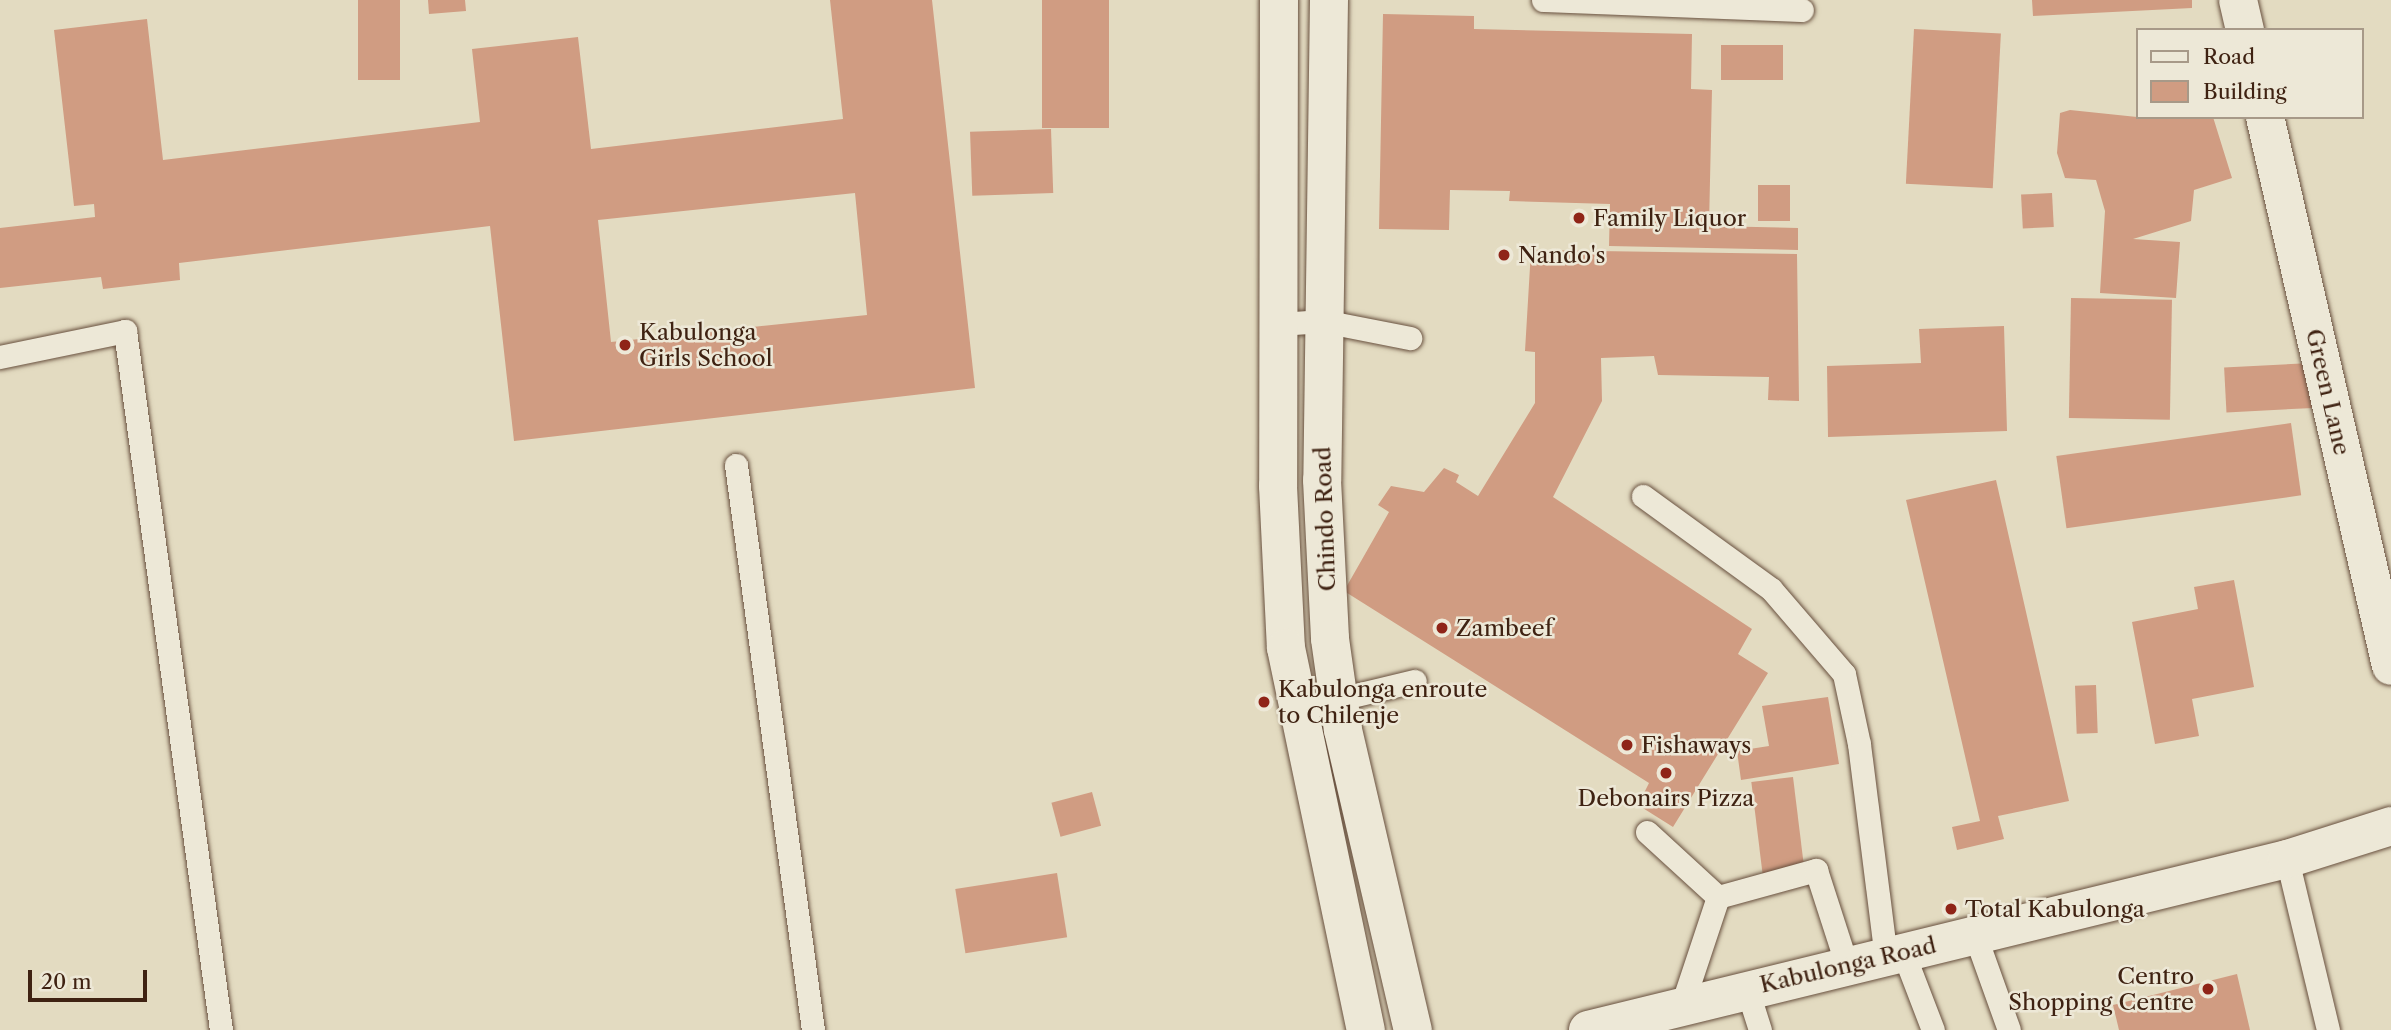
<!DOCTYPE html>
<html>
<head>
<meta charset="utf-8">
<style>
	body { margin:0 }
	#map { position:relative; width:2391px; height:1030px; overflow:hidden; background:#e3dbc1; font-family:"Libre Caslon Text",serif }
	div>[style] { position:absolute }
	.building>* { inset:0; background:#d09c82; transform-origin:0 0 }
	.roads { filter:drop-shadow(0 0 2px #68503e) drop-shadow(0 0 2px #68503e) }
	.lane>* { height:23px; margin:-11.5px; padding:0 11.5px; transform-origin:11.5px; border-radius:11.5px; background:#ede8d7 }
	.street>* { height:38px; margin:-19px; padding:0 19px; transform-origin:19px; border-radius:19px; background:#ede8d7 }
	.secondary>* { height:38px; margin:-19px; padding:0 19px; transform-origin:19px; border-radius:19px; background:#ede8d7 }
	.dots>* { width:19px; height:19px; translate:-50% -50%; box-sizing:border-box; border:4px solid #ede8d7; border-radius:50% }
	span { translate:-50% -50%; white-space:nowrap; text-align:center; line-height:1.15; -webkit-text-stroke:5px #ede8d7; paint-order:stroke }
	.poi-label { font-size:23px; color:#3f2212 }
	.left { translate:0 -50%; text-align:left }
	.right { translate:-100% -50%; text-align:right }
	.street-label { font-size:23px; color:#3f2212 }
	.legend { position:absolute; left:2136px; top:28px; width:228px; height:91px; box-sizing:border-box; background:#ede8d7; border:2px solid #a79988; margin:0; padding:9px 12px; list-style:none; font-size:21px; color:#3f2212 }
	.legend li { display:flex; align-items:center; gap:14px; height:35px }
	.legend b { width:35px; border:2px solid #a79988 }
	.scale { position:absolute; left:28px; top:970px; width:119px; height:32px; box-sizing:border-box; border:4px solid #3f2212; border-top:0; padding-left:9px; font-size:21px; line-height:24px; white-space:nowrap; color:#3f2212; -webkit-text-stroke:5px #ede8d7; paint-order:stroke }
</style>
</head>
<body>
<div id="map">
	<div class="building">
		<div style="left:358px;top:0;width:42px;height:80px"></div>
		<div style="clip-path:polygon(428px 0,465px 0,466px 11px,429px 14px)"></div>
		<div style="clip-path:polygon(evenodd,830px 0,932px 0,975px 388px,514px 441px,490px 226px,179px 263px,180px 280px,103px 289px,101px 277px,0 288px,0 228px,95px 217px,94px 204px,74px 206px,54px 30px,147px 19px,163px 160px,480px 122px,472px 49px,578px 37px,591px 149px,843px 119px,830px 0,855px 193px,867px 315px,611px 342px,598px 220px,855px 193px)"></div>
		<div style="left:1042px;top:0;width:67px;height:128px"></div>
		<div style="clip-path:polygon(2032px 0,2192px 0,2192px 8px,2033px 16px)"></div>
		<div style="clip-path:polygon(1383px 14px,1474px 16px,1474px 29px,1692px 34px,1691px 89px,1712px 90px,1709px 226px,1798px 228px,1798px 250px,1609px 246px,1610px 204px,1509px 201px,1510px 191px,1450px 190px,1449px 230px,1379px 229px)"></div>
		<div style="left:1914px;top:29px;width:87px;height:155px;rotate:3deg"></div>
		<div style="left:1721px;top:45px;width:62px;height:35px"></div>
		<div style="clip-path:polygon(2070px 110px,2137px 117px,2213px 117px,2232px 178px,2194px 190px,2191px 221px,2133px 239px,2180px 242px,2176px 298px,2100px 293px,2105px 211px,2096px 180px,2065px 178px,2057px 153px,2060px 113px)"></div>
		<div style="left:1051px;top:129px;width:64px;height:81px;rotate:88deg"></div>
		<div style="left:1790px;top:185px;width:36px;height:32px;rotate:90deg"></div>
		<div style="left:2052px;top:193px;width:34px;height:31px;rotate:87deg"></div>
		<div style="clip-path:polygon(1531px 250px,1797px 254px,1799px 401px,1768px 400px,1769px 377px,1658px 375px,1654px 356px,1601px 358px,1602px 401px,1553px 497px,1752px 629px,1738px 654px,1768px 673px,1673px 827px,1638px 805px,1649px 783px,1344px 591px,1389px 512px,1378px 505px,1391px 486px,1424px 492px,1444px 468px,1459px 475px,1456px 482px,1478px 496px,1535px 403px,1535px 352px,1525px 351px)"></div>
		<div style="left:2071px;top:298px;width:101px;height:120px;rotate:1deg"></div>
		<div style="clip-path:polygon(2004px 326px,2007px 431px,1828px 437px,1827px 366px,1921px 363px,1919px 329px)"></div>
		<div style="left:2311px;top:363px;width:45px;height:87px;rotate:87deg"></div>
		<div style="left:2291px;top:423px;width:73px;height:237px;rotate:82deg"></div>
		<div style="clip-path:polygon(1996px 480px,2069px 801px,1998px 816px,2004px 839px,1957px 850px,1952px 827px,1980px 821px,1906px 500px)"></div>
		<div style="clip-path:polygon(2234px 580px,2254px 687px,2192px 699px,2199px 736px,2155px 744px,2132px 622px,2198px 609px,2194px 587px)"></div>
		<div style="left:2096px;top:685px;width:48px;height:21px;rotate:88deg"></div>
		<div style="clip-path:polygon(1828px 697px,1839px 764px,1741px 780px,1737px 751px,1769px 746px,1762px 706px)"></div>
		<div style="left:1793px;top:777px;width:101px;height:42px;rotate:83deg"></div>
		<div style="left:1092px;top:792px;width:35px;height:42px;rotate:75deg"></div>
		<div style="left:1057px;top:873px;width:65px;height:103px;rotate:81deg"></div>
		<div style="clip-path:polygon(2237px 974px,2250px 1030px,2119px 1030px,2113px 1005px)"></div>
	</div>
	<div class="roads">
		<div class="lane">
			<div style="left:1543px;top:0;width:259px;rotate:2.2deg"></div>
			<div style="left:1279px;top:324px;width:44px;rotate:-3.9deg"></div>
			<div style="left:1323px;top:321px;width:89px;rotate:11.1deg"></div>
			<div style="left:0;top:357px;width:128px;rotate:-11.7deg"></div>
			<div style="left:125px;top:331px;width:706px;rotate:82.18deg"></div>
			<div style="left:736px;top:465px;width:570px;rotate:82.24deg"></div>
			<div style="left:1643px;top:496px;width:158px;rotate:36deg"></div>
			<div style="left:1771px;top:589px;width:112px;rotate:49.3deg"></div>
			<div style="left:1844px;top:674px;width:72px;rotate:77.9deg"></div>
			<div style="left:1859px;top:744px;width:215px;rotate:82.8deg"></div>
			<div style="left:1298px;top:709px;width:120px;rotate:-13.5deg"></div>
			<div style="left:1647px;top:832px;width:96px;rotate:42.5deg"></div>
			<div style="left:1718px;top:897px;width:102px;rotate:-15.4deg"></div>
			<div style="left:1816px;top:870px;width:101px;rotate:72.1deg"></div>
			<div style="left:2287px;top:859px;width:176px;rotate:76.5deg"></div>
			<div style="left:1975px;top:935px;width:101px;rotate:70.3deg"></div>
			<div style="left:1903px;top:952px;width:84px;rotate:69deg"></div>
			<div style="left:1747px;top:989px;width:43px;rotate:72.4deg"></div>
			<div style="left:1682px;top:1005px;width:114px;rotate:-71.6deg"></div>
		</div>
		<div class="street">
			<div style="left:2238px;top:0;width:31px;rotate:77deg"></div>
			<div style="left:2265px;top:117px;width:563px;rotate:77.07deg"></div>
		</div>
		<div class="secondary">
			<div style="left:1279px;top:0;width:486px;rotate:90.1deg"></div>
			<div style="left:1278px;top:486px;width:162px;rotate:87.2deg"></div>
			<div style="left:1286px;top:648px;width:390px;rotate:78.2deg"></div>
			<div style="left:1329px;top:0;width:480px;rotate:90.8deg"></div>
			<div style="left:1322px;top:480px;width:159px;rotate:87.1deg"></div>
			<div style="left:1330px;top:639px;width:92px;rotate:81.9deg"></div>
			<div style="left:1343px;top:730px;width:308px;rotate:76.9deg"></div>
			<div style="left:1588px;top:1030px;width:720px;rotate:-13.75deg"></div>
			<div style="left:2287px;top:859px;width:109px;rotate:-17.6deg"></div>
		</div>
	</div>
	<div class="dots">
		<div style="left:1579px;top:218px;background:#8f2418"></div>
		<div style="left:1504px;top:255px;background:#8f2418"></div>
		<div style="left:625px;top:345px;background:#8f2418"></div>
		<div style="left:1442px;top:628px;background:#8f2418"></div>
		<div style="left:1264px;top:702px;background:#8f2418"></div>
		<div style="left:1627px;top:745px;background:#8f2418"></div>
		<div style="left:1666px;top:773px;background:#8f2418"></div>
		<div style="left:1951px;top:909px;background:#8f2418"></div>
		<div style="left:2208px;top:989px;background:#8f2418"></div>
	</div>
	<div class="poi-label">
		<span class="left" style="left:1593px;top:218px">Family Liquor</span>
		<span class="left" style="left:1518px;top:255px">Nando's</span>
		<span class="left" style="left:639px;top:345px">Kabulonga<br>Girls School</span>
		<span class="left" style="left:1456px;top:628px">Zambeef</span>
		<span class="left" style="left:1278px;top:702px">Kabulonga enroute<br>to Chilenje</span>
		<span class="left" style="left:1641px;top:745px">Fishaways</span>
		<span style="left:1666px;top:798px">Debonairs Pizza</span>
		<span class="left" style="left:1965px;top:909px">Total Kabulonga</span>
		<span class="right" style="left:2194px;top:989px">Centro<br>Shopping Centre</span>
	</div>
	<div class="street-label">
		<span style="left:2328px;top:392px;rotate:77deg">Green Lane</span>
		<span style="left:1325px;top:519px;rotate:-92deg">Chindo Road</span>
		<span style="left:1848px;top:965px;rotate:-13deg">Kabulonga Road</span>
	</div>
	<ul class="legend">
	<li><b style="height:9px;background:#ede8d7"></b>Road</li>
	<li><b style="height:19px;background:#d09c82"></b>Building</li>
	</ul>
	<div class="scale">20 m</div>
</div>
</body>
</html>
